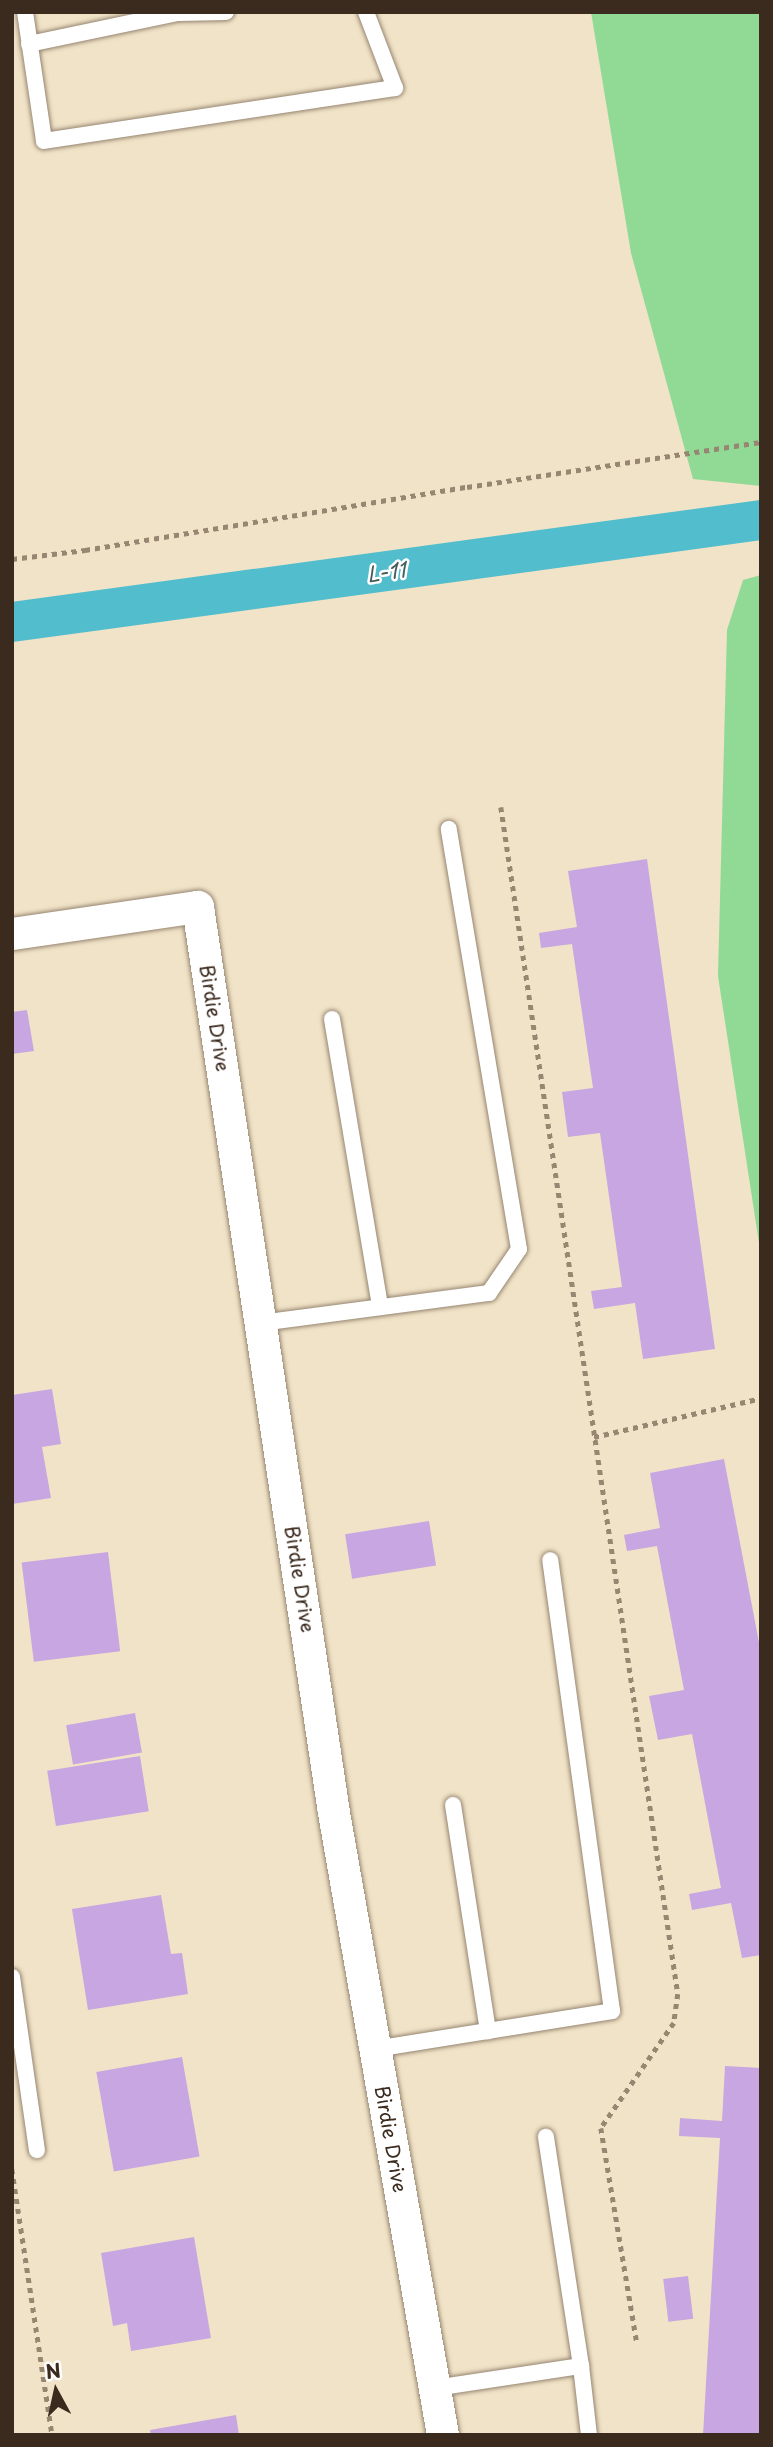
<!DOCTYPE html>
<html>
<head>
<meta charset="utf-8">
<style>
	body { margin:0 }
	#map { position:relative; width:773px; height:2447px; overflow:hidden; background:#f1e3c7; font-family:"Playpen Sans",sans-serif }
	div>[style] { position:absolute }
	.green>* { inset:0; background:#90da95 }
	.canal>* { height:40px; margin:-20px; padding:0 20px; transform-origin:20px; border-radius:20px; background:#51bdcd }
	.building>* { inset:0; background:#c8a6e1; transform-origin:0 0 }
	.path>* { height:4.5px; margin-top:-2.25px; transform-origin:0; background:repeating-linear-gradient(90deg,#968672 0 5px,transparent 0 10px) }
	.roads { filter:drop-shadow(0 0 2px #968672) drop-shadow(0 0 2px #968672) }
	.lane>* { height:16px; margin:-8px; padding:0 8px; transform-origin:8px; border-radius:8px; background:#fff }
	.street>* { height:32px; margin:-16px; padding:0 16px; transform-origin:16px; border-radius:16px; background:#fff }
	span { translate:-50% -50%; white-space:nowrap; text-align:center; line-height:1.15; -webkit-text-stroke:5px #fff; paint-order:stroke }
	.street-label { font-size:19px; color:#3b2a1e }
	.water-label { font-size:21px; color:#435d5b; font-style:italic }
	.frame { position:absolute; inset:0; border:14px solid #3b2a1e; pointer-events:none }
	.north { position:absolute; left:21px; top:2356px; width:70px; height:70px; -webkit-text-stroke:5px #fff; paint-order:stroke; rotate:352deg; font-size:19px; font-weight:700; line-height:28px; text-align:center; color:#3b2a1e }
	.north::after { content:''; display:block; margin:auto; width:24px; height:32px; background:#3b2a1e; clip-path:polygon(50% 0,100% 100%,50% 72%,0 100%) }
</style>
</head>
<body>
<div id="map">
	<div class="green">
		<div style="clip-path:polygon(591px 12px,761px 12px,761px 486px,693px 479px,631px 253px)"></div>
		<div style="clip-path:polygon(761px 575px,761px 1256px,718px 976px,727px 630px,743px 580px)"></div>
	</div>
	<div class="canal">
		<div style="left:12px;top:622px;width:756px;rotate:-7.75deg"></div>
	</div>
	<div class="building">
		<div style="clip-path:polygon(647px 859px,715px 1349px,643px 1359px,635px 1303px,594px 1309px,591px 1291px,622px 1287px,600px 1133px,568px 1137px,562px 1092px,593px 1088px,572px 944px,541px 948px,539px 933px,577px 927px,568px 871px)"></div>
		<div style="clip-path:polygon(27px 1010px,34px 1051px,12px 1054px,12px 1012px)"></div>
		<div style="clip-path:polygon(52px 1389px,61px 1444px,42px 1447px,51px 1498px,12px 1504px,12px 1395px)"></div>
		<div style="clip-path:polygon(724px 1459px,761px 1653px,761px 1955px,742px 1958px,731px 1903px,692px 1910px,689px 1894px,721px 1888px,692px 1734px,658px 1740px,649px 1696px,684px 1690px,657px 1546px,627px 1551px,624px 1535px,660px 1528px,650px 1473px)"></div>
		<div style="left:429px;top:1521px;width:45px;height:85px;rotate:81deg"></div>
		<div style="left:108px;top:1552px;width:100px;height:87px;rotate:83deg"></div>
		<div style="left:135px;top:1713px;width:40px;height:70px;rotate:80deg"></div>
		<div style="left:140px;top:1756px;width:56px;height:94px;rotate:81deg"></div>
		<div style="clip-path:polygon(161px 1895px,171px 1954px,182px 1953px,188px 1994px,88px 2010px,72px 1909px)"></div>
		<div style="left:182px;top:2057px;width:101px;height:87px;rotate:80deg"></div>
		<div style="clip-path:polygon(725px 2066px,761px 2068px,761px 2435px,703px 2435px,720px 2138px,679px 2136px,680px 2118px,722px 2121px)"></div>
		<div style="clip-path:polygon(194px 2237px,211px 2338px,131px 2351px,127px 2323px,113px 2326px,101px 2253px)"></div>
		<div style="left:688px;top:2276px;width:43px;height:25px;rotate:83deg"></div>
		<div style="clip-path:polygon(236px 2415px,239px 2435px,151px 2435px,150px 2430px)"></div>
	</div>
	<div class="path">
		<div style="left:12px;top:559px;width:74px;rotate:-7deg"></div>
		<div style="left:85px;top:550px;width:387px;rotate:-9.4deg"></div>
		<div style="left:467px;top:487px;width:297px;rotate:-8.7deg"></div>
		<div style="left:501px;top:807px;width:1200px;rotate:81.52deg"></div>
		<div style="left:678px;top:1994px;width:29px;rotate:98deg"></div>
		<div style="left:674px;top:2023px;width:128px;rotate:124.8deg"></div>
		<div style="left:601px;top:2128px;width:218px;rotate:80.5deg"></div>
		<div style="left:594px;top:1437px;width:171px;rotate:-13.1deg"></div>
		<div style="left:12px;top:2169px;width:269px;rotate:81.4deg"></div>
	</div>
	<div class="roads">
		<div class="lane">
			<div style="left:25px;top:12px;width:130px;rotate:81.6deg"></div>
			<div style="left:44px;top:141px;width:355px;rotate:-8.6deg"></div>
			<div style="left:395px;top:88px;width:81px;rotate:-110.9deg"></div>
			<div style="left:29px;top:44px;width:152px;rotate:-11.8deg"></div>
			<div style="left:178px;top:13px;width:48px;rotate:-1.2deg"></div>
			<div style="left:332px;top:1019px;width:292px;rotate:80.5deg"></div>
			<div style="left:261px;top:1323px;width:230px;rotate:-7.5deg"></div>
			<div style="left:489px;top:1293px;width:53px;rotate:-55.7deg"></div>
			<div style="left:519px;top:1249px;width:426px;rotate:-99.5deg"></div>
			<div style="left:453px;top:1805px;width:229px;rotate:81.2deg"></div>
			<div style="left:12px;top:1977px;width:175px;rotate:81.8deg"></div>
			<div style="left:375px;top:2049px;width:240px;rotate:-9.1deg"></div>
			<div style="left:612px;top:2011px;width:455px;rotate:-97.8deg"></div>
			<div style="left:581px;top:2366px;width:69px;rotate:83.4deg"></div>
			<div style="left:435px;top:2388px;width:148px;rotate:-8.6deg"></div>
			<div style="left:581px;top:2366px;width:232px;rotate:-98.7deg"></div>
		</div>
		<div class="street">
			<div style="left:12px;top:934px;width:188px;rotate:-8.3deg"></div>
			<div style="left:198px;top:907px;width:916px;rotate:81.46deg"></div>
			<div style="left:334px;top:1813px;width:631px;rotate:80.06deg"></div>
		</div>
	</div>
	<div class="street-label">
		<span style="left:215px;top:1018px;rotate:81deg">Birdie Drive</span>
		<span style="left:300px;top:1579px;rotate:81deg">Birdie Drive</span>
		<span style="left:391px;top:2139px;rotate:80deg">Birdie Drive</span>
	</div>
	<div class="water-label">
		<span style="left:386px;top:571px;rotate:-8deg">L-11</span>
	</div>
	<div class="frame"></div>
	<div class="north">N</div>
</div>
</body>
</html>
